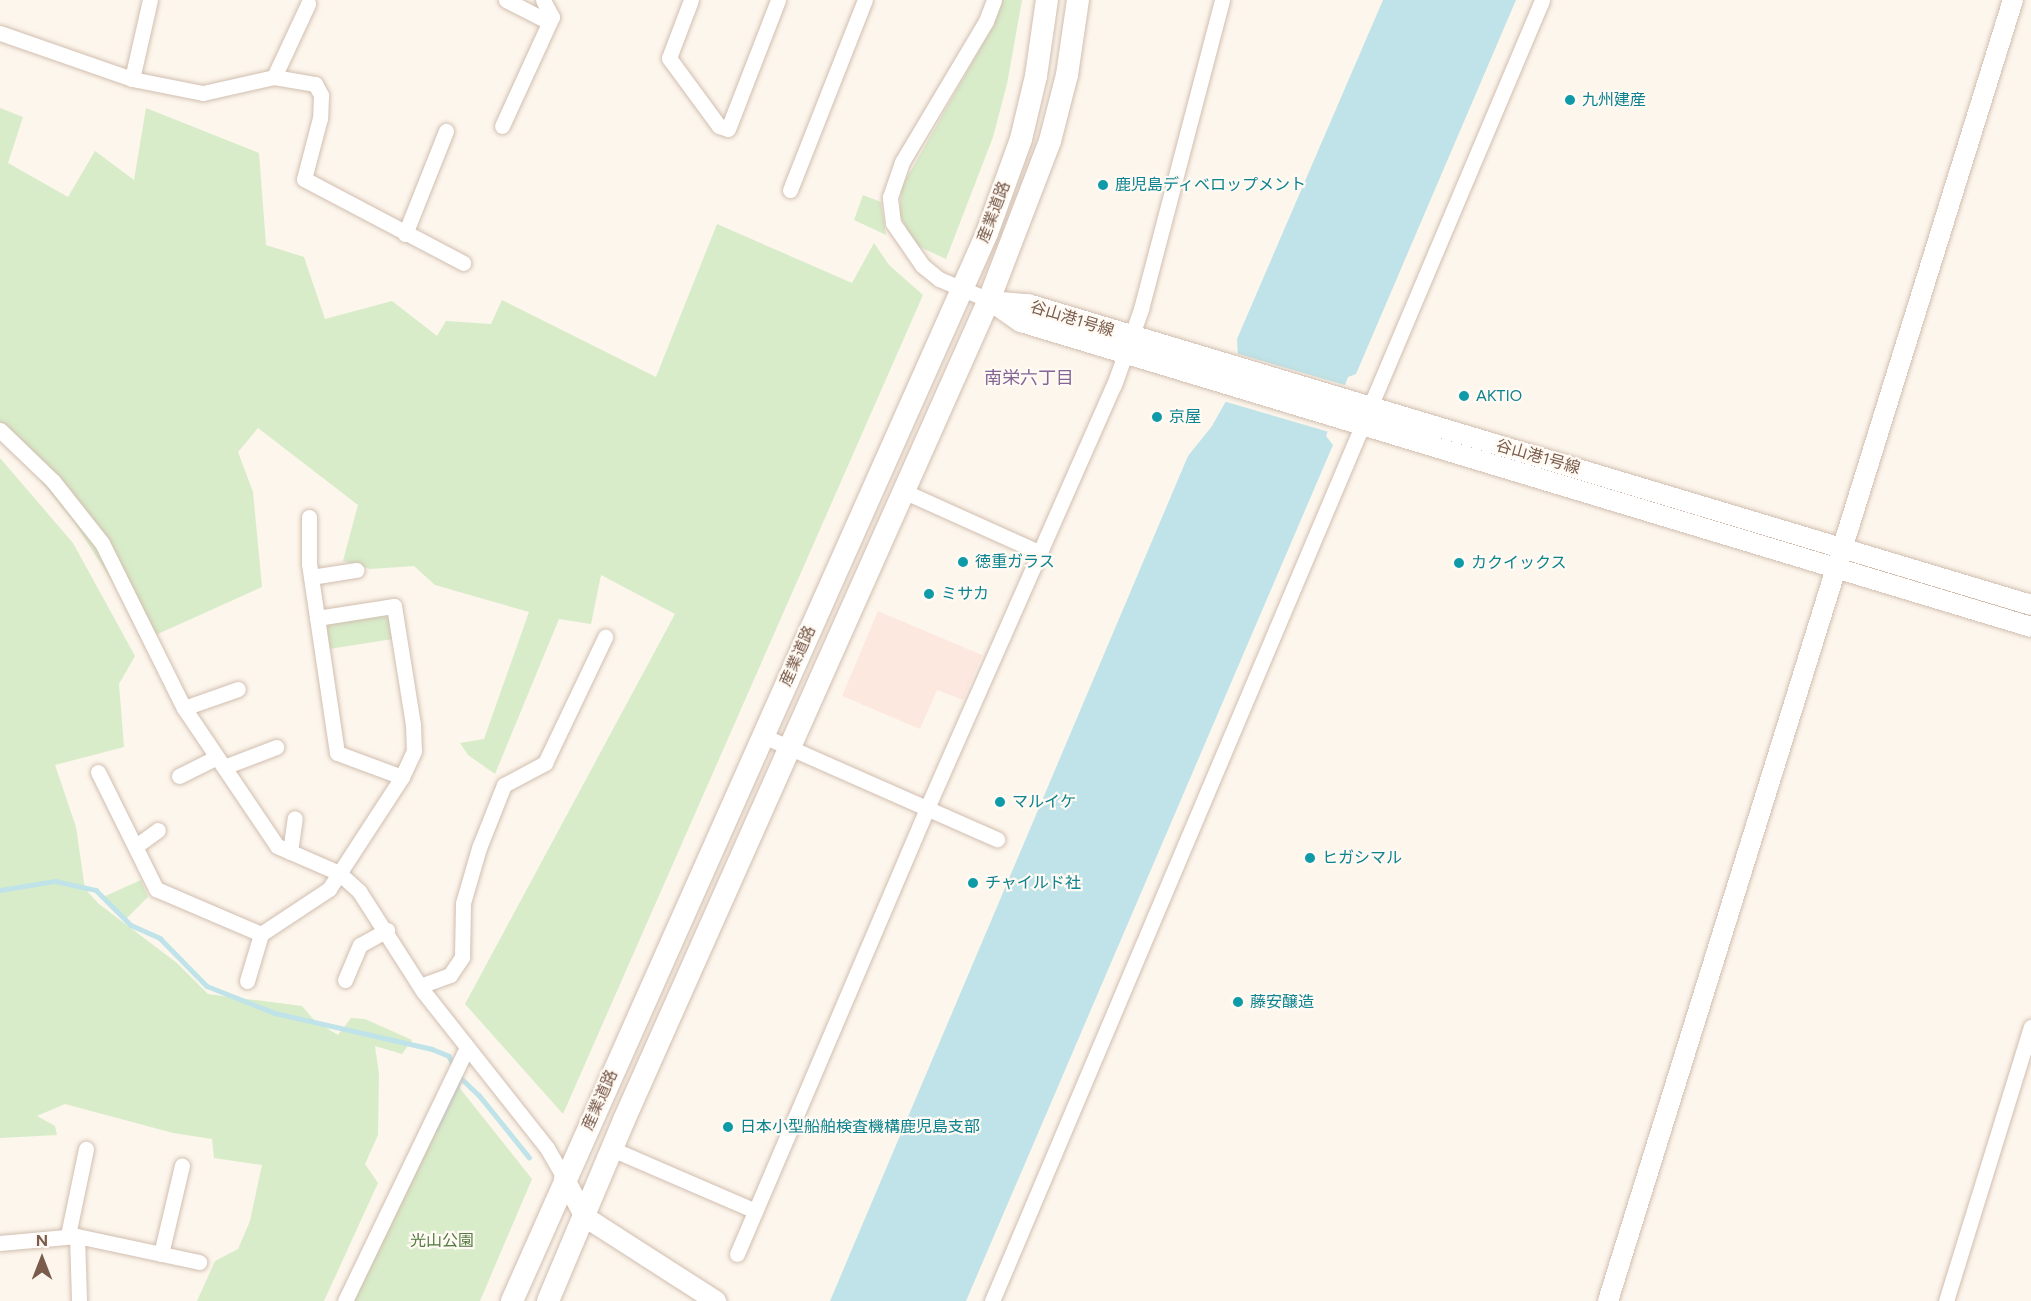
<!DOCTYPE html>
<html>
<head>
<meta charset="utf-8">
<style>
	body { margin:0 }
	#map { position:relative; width:2031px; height:1301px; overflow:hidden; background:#fdf6ec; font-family:Figtree,"Noto Sans JP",sans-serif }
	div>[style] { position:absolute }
	.commercial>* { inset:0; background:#fde8e0 }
	.green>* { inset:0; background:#d8ecc9 }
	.water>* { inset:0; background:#bfe3e8 }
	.pier>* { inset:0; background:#fdf6ec }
	.stream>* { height:4.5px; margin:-2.25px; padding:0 2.25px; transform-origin:2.25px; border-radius:2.25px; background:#bfe3e8 }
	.roads { filter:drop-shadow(0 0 2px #d1beb0) drop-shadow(0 0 2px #d1beb0) }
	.minor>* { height:15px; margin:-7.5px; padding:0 7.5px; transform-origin:7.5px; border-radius:7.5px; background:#fff }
	.tertiary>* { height:20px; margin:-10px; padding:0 10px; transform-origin:10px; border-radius:10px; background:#fff }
	.secondary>* { height:22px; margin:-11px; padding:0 11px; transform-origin:11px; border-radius:11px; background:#fff }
	.dots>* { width:16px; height:16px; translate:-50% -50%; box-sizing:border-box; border:3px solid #fffaf3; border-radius:50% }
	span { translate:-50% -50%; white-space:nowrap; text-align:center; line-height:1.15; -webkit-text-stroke:4.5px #fffaf3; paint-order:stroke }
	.culture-label { font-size:16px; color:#0d838f }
	.left { translate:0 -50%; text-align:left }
	.street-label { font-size:16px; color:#7a5c4d }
	.park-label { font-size:16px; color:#537a41 }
	.neighbourhood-label { font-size:18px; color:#846695 }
	.north { position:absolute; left:12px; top:1229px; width:60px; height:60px; -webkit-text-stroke:4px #fffaf3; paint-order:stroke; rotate:0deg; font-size:16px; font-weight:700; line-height:24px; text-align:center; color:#7a5c4d }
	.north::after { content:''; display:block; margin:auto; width:21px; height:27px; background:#7a5c4d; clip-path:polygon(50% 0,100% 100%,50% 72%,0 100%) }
</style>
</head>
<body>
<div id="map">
	<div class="commercial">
		<div style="clip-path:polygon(878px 611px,982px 655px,963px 700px,937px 690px,920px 729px,842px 696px)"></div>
	</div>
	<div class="green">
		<div style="clip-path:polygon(1002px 0,1022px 0,1007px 84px,993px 137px,946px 259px,918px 246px,908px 232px,900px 215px,901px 188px,993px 26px)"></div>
		<div style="clip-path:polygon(0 108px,23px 117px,8px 163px,68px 197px,95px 151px,134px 180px,146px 108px,259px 153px,266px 245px,304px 257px,325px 319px,392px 301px,437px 336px,446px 321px,491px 324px,502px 300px,656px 377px,717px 224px,852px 283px,874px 243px,889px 265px,923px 295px,563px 1114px,465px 1004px,675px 614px,601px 575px,591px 624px,559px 619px,495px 774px,468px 755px,460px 743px,484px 739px,529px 612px,435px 585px,414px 566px,370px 569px,343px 561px,358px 505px,258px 428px,238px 452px,253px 492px,262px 587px,149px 638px,74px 522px,0 431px)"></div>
		<div style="clip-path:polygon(863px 195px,881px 202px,886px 235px,854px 220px)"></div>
		<div style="clip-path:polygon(0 458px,73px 543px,135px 656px,119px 684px,124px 747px,55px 765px,76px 827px,85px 889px,99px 904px,177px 963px,208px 994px,302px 1006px,315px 1021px,338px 1035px,351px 1018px,365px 1019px,412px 1040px,402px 1054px,375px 1046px,379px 1074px,378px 1135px,365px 1164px,378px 1183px,324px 1301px,197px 1301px,215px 1261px,238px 1249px,250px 1221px,262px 1165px,214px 1158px,212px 1139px,173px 1133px,65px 1104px,37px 1116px,55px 1126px,57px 1135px,0 1138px)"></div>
		<div style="clip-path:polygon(384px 616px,389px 618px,393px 639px,329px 649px,326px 630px,330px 623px)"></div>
		<div style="clip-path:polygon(141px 880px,148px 897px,126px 919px,103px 897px)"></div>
		<div style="clip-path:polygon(458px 1086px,532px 1179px,480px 1301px,348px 1301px)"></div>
	</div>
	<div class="water">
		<div style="clip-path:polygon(1383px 0,1516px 0,1356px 374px,1348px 377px,1326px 436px,1333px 445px,966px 1301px,830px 1301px,1188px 456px,1212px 426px,1239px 378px,1237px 339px)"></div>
	</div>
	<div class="pier">
		<div style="clip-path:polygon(1235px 353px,1348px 386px,1329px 432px,1223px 401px,1236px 377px)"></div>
	</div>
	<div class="stream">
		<div style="left:0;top:890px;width:56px;rotate:-9.3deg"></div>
		<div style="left:55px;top:881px;width:42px;rotate:12.4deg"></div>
		<div style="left:96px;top:890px;width:49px;rotate:45deg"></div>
		<div style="left:131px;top:925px;width:32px;rotate:24deg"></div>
		<div style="left:160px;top:938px;width:67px;rotate:45.6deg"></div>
		<div style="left:207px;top:986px;width:73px;rotate:21.7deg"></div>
		<div style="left:275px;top:1013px;width:161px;rotate:12.9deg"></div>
		<div style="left:432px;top:1049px;width:18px;rotate:22deg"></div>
		<div style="left:449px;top:1056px;width:11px;rotate:63deg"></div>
		<div style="left:459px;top:1076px;width:28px;rotate:44deg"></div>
		<div style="left:479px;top:1095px;width:80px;rotate:51.1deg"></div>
		<div style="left:436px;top:1129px;width:55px;rotate:-63.9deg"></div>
	</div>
	<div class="roads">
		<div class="minor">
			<div style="left:506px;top:0;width:48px;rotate:27.1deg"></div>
			<div style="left:691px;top:0;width:62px;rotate:110.8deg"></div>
			<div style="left:669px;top:58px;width:84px;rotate:53.7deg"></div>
			<div style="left:719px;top:126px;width:9px;rotate:18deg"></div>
			<div style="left:728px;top:129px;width:138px;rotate:-68.8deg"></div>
			<div style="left:0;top:33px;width:140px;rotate:19.2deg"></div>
			<div style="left:132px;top:79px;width:72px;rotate:11.2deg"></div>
			<div style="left:203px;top:93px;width:73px;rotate:-12.7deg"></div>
			<div style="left:274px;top:77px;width:42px;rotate:9.7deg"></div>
			<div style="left:315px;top:84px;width:13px;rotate:61deg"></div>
			<div style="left:321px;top:95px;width:23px;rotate:92deg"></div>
			<div style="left:320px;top:118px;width:63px;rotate:104.7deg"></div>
			<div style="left:304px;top:179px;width:180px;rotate:27.8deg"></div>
			<div style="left:274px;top:77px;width:81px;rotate:-65deg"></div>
			<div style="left:132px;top:79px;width:81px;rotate:-77.2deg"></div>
			<div style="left:502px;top:126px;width:120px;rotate:-65.4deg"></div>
			<div style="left:552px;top:17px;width:19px;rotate:-118deg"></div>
			<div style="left:790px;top:190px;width:204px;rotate:-68.5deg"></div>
			<div style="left:405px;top:234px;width:111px;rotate:-68.3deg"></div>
			<div style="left:989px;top:300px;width:54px;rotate:-157.2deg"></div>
			<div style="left:939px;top:279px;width:22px;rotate:-141deg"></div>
			<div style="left:922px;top:265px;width:51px;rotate:-124.6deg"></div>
			<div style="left:893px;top:223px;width:26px;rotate:-97deg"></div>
			<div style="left:890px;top:197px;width:37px;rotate:-71deg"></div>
			<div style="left:902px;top:162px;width:164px;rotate:-59.2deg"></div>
			<div style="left:986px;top:21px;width:22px;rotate:-69deg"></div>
			<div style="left:0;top:430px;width:74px;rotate:43.9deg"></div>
			<div style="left:53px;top:481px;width:79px;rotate:51.7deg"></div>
			<div style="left:102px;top:543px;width:184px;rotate:63.6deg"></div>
			<div style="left:184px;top:708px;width:166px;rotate:56deg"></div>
			<div style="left:277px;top:846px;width:68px;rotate:23.5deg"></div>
			<div style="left:339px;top:873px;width:27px;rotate:42deg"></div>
			<div style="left:359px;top:891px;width:119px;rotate:57.4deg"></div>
			<div style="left:423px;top:991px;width:200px;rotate:51.7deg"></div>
			<div style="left:547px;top:1148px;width:34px;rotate:60deg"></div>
			<div style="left:903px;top:491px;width:151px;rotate:24.2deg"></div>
			<div style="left:311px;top:577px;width:46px;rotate:-8.8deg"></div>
			<div style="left:317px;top:618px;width:78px;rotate:-8.9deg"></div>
			<div style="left:394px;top:606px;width:120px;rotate:80.9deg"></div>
			<div style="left:413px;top:724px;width:27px;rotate:88deg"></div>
			<div style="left:414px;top:751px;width:29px;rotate:115deg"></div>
			<div style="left:184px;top:708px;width:57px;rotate:-19.4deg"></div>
			<div style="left:763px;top:736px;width:256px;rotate:23.8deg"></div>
			<div style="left:224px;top:767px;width:56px;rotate:-21deg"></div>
			<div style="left:98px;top:772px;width:131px;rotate:63.6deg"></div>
			<div style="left:156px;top:889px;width:114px;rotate:23.2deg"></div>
			<div style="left:261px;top:934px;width:82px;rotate:-33.5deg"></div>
			<div style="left:329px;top:889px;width:134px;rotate:-56.9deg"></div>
			<div style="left:402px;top:777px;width:69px;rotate:-159.7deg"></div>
			<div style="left:337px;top:753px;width:191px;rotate:-98.4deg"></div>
			<div style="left:309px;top:564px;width:47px;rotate:-90deg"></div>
			<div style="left:179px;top:776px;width:42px;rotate:-26.6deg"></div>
			<div style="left:136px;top:846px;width:27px;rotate:-36deg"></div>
			<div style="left:290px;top:852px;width:34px;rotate:-82deg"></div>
			<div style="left:345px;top:980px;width:38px;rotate:-67deg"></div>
			<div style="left:360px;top:945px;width:31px;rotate:-29deg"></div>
			<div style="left:247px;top:981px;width:49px;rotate:-73.4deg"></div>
			<div style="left:420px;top:986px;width:32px;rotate:-20deg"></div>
			<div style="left:450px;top:975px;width:22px;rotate:-56deg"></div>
			<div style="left:462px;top:957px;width:54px;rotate:-88.9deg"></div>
			<div style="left:463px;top:903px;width:57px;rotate:-73.8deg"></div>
			<div style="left:479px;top:848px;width:68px;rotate:-68.4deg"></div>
			<div style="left:504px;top:785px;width:47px;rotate:-28.2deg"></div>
			<div style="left:545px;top:763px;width:140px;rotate:-64.5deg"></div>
			<div style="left:612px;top:1149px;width:156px;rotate:23.4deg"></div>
			<div style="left:68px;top:1235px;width:88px;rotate:-78.2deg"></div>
			<div style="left:77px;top:1236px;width:65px;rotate:88.2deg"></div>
			<div style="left:0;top:1243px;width:77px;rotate:-5.2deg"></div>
			<div style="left:77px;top:1236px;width:125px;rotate:12deg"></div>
			<div style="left:161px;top:1254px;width:91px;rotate:-76.7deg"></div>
			<div style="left:737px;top:1254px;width:485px;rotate:-66.9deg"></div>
			<div style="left:927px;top:808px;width:462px;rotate:-66.2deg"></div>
			<div style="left:1114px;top:385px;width:81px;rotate:-70.4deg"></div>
			<div style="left:1141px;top:309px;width:319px;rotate:-75.3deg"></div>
			<div style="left:345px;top:1301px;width:281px;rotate:-64.3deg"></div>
			<div style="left:992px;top:1301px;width:1412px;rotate:-67.08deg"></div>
			<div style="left:1946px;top:1301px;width:287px;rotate:-72.8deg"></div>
		</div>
		<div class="tertiary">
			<div style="left:989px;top:300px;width:39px;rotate:35deg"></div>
			<div style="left:1021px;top:322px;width:1055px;rotate:16.8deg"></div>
			<div style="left:991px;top:301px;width:37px;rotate:5deg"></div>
			<div style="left:1028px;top:304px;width:1047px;rotate:16.7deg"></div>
			<div style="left:564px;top:1178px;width:44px;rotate:61.7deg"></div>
			<div style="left:585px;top:1217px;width:156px;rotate:32.7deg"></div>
			<div style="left:1608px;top:1301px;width:1363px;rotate:-72.71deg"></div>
		</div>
		<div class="secondary">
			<div style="left:512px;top:1301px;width:1169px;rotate:-66.02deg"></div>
			<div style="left:987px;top:233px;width:100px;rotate:-70.1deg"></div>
			<div style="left:1021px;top:139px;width:65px;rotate:-76.6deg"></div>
			<div style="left:1036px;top:76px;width:77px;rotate:-81.8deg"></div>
			<div style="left:548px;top:1301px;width:196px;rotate:-67.2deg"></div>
			<div style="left:624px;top:1120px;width:898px;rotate:-66.01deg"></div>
			<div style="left:989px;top:300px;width:170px;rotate:-69deg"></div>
			<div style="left:1050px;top:141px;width:68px;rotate:-75.6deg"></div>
			<div style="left:1067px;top:75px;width:76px;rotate:-81.7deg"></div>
		</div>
	</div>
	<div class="dots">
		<div style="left:1570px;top:100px;background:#0f9aa8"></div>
		<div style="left:1103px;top:185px;background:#0f9aa8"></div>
		<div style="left:1464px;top:396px;background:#0f9aa8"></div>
		<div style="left:1157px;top:417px;background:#0f9aa8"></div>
		<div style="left:963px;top:562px;background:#0f9aa8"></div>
		<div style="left:1459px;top:563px;background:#0f9aa8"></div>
		<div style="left:929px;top:594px;background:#0f9aa8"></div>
		<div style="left:1000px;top:802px;background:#0f9aa8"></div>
		<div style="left:1310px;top:858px;background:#0f9aa8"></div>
		<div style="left:973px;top:883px;background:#0f9aa8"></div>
		<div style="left:1238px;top:1002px;background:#0f9aa8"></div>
		<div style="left:728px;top:1127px;background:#0f9aa8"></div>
	</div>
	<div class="culture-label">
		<span class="left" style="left:1582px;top:100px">九州建産</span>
		<span class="left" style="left:1115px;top:185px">鹿児島ディベロップメント</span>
		<span class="left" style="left:1476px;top:396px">AKTIO</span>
		<span class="left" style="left:1169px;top:417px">京屋</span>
		<span class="left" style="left:975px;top:562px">徳重ガラス</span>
		<span class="left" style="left:1471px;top:563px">カクイックス</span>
		<span class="left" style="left:941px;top:594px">ミサカ</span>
		<span class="left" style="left:1012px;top:802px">マルイケ</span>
		<span class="left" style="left:1322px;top:858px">ヒガシマル</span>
		<span class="left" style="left:985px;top:883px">チャイルド社</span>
		<span class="left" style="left:1250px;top:1002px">藤安醸造</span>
		<span class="left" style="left:740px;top:1127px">日本小型船舶検査機構鹿児島支部</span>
	</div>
	<div class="street-label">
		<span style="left:994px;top:212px;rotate:-69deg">産業道路</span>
		<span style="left:1072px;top:319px;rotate:17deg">谷山港1号線</span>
		<span style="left:1538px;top:457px;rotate:16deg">谷山港1号線</span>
		<span style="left:798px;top:656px;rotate:-66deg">産業道路</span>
		<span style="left:600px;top:1100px;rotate:-66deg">産業道路</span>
	</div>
	<div class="park-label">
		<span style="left:442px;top:1241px">光山公園</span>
	</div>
	<div class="neighbourhood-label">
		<span style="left:1029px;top:378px">南栄六丁目</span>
	</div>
	<div class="north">N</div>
</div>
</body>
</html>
